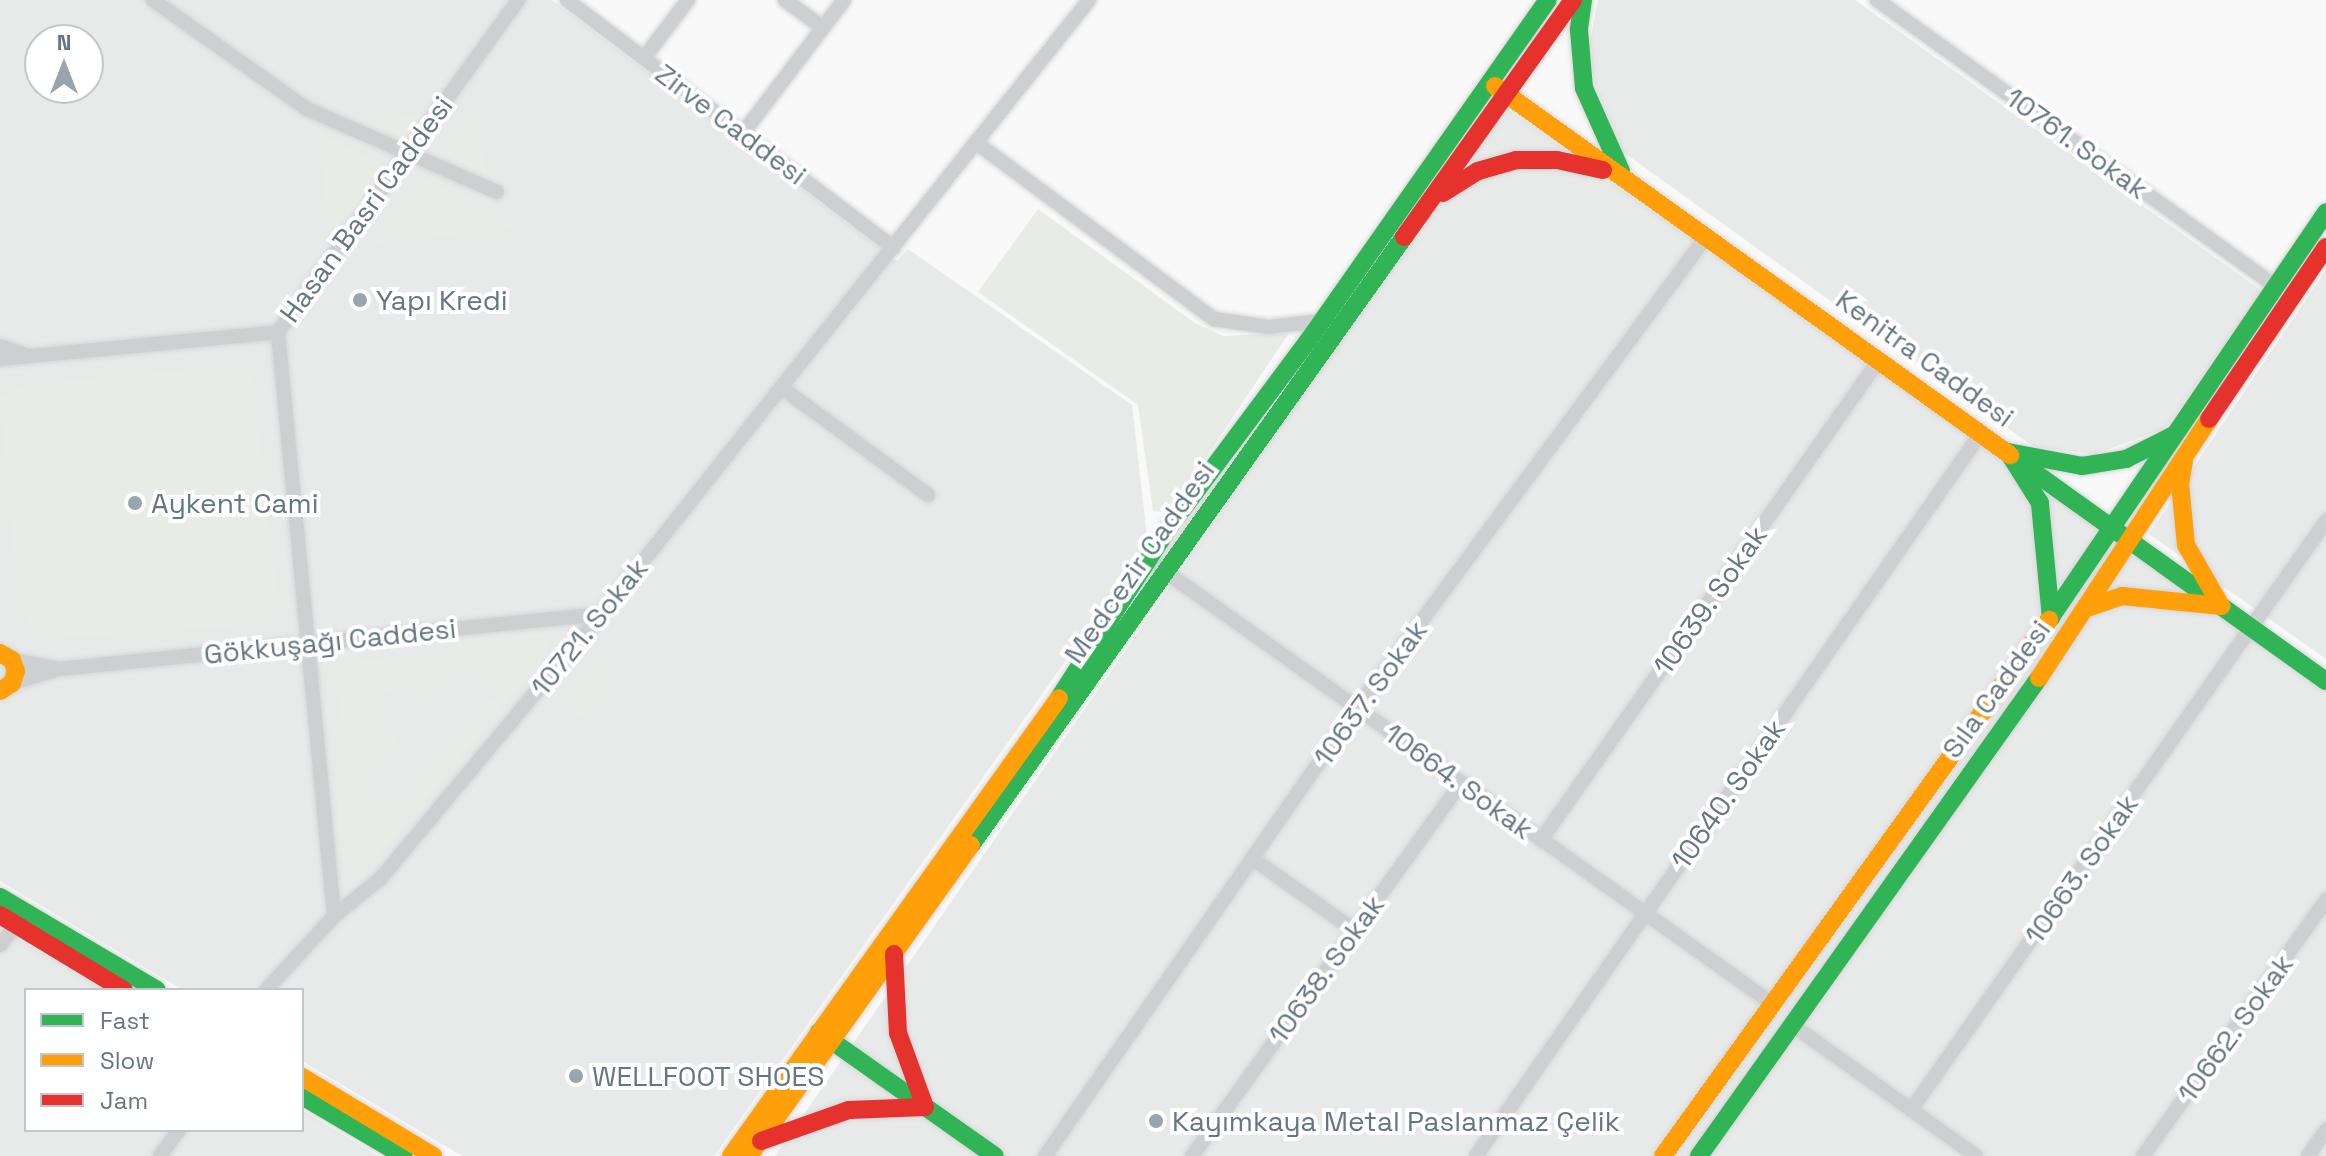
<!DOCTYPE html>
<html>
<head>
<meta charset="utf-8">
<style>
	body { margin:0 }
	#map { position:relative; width:2326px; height:1156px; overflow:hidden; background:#f9f9f9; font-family:"Space Grotesk",sans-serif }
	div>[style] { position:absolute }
	.built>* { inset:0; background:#e8e9e9 }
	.green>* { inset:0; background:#e8ebe6; transform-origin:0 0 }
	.roads { filter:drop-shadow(0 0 2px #d5d6d7) drop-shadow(0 0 2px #d5d6d7) }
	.street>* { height:14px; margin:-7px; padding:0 7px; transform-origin:7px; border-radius:7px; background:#cecfd0 }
	.fast>* { height:18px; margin:-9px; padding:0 9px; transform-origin:9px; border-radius:9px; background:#30b455 }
	.slow>* { height:18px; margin:-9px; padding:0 9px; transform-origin:9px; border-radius:9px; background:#ff9f0a }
	.jam>* { height:18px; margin:-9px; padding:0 9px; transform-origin:9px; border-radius:9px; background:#e5322d }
	.dots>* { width:22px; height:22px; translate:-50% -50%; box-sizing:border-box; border:4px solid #fff; border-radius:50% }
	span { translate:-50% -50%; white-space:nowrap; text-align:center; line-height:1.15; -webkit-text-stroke:8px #fff; paint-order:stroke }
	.street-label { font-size:28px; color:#657683 }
	.poi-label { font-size:28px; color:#657683 }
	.left { translate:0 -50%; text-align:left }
	.legend { position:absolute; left:24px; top:988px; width:280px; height:144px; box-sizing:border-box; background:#fff; border:2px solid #c1c8cd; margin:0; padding:10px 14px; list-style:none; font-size:24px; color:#657683 }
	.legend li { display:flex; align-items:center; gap:16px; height:40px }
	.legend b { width:40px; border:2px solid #c1c8cd }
	.north { position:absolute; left:24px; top:24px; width:80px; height:80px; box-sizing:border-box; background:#fff; border:2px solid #c1c8cd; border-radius:50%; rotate:0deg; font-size:22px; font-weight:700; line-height:32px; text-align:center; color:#657683 }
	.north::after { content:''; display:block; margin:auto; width:28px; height:36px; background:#99a4ac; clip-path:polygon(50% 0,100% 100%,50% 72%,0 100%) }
</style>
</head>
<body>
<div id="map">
	<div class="built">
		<div style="clip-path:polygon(evenodd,0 0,552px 0,897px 261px,908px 249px,1132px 405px,1148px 545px,714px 1156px,462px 1156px,302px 1061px,302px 990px,183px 990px,0 881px,0 0,40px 40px,88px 40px,88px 88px,40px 88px,40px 40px)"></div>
		<div style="clip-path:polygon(1598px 0,1855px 0,2262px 291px,2166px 428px,2095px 454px,2034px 447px,1623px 152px,1594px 82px,1589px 46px)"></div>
		<div style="clip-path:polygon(1503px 106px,2326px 689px,2326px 1156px,775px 1156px)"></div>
		<div style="clip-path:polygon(2326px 270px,2326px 659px,2149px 534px)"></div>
		<div style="clip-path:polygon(0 928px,103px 990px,26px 990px,26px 1130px,302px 1130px,302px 1110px,378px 1156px,0 1156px)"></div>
	</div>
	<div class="green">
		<div style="clip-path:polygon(478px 111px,487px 184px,437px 158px)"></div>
		<div style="clip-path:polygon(424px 113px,403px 146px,361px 123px)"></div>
		<div style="clip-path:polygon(319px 134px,385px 166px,329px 237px)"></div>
		<div style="clip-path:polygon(423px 178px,519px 228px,373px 244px)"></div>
		<div style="clip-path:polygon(1038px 209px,1195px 323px,1223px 336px,1289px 333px,1169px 513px,1153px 511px,1138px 405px,978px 292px)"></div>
		<div style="clip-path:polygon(240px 365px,253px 380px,279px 605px,261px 625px,42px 639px,18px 607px,0 397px,27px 385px)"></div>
		<div style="clip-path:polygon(540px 632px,550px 641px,549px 648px,505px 701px,445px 651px,448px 640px)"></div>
		<div style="clip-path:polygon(355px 650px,363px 660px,434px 653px,456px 673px,427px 706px,401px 684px,386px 693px,340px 654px)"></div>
		<div style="clip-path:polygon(332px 661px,380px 701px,374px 716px,399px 739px,365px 781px,369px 792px,406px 822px,355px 881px,346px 874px,340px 839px,336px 778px,346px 773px,339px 692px,325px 677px)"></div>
		<div style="left:594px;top:661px;width:28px;height:52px;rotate:41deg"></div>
		<div style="left:491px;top:697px;width:14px;height:144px;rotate:39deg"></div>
	</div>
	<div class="roads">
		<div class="street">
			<div style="left:153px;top:0;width:189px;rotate:35.3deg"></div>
			<div style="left:307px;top:109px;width:207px;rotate:23.6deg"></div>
			<div style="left:567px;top:0;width:410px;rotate:37.2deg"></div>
			<div style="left:785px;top:0;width:47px;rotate:36.4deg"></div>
			<div style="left:1877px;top:0;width:492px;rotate:35.7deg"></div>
			<div style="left:644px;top:58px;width:73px;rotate:-52.8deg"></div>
			<div style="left:743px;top:133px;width:167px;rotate:-52.8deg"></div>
			<div style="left:978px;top:144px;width:294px;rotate:36.6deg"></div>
			<div style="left:1214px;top:319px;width:55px;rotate:8.4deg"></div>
			<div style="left:1268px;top:327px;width:54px;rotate:-6.3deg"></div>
			<div style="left:0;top:346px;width:24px;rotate:19deg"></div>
			<div style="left:0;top:359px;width:279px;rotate:-5.5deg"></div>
			<div style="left:782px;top:388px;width:181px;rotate:36.2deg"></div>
			<div style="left:1159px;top:567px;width:750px;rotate:35.45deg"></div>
			<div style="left:12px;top:660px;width:44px;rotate:10.5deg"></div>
			<div style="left:12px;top:683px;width:49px;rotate:-16.6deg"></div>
			<div style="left:59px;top:669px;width:545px;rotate:-5.79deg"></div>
			<div style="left:1541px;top:840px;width:587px;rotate:-54.85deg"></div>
			<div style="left:1253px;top:859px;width:123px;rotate:35.1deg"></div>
			<div style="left:334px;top:916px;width:587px;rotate:-95.48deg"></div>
			<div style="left:278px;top:332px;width:410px;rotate:-54.1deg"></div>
			<div style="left:0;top:945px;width:26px;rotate:-51deg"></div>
			<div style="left:266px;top:990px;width:100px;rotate:-47.4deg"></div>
			<div style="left:334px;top:916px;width:60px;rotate:-39deg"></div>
			<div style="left:381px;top:878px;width:344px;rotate:-50.2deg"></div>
			<div style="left:601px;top:614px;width:784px;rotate:-51.52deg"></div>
			<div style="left:1791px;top:1024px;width:227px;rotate:35.5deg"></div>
			<div style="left:1911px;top:1110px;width:721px;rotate:-54.83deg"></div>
			<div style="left:160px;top:1156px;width:32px;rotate:-54deg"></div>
			<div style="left:1045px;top:1156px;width:546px;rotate:-55.15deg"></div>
			<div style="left:1357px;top:708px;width:586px;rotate:-53.46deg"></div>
			<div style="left:1192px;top:1156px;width:460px;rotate:-54.2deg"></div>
			<div style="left:1476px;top:1156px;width:882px;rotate:-55.07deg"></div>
			<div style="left:2143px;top:1156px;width:315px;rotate:-54.4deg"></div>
			<div style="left:2308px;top:1156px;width:32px;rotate:-55deg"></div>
		</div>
		<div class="fast">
			<div style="left:1583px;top:0;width:30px;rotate:98deg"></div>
			<div style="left:1579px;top:30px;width:58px;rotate:85.1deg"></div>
			<div style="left:1584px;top:88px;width:91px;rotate:66deg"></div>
			<div style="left:2010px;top:455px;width:388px;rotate:35.6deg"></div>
			<div style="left:2051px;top:618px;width:116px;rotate:-95.5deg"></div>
			<div style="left:2040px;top:503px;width:60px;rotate:-122.1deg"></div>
			<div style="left:2008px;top:452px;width:75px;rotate:10.7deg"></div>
			<div style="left:2082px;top:466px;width:45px;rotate:-9deg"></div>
			<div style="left:2126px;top:459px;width:51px;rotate:-26.6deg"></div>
			<div style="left:2049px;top:620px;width:493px;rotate:-55.8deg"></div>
			<div style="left:1059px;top:698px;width:205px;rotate:-57.2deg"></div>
			<div style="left:1170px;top:526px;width:231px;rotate:-53.3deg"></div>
			<div style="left:1308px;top:341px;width:417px;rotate:-54.9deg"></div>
			<div style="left:971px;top:845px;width:746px;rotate:-54.54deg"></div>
			<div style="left:0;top:897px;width:182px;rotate:30.6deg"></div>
			<div style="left:819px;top:1032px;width:215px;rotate:35.2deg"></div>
			<div style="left:302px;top:1096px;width:118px;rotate:30.5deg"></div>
			<div style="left:1699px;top:1156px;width:587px;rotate:-54.58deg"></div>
		</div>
		<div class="slow">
			<div style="left:1495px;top:86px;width:634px;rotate:35.62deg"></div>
			<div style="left:2090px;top:607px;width:34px;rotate:-19deg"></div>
			<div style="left:2122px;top:596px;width:100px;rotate:5.8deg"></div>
			<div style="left:2221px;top:606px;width:70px;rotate:-119.8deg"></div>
			<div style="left:2186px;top:545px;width:61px;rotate:-95.6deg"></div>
			<div style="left:2180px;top:484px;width:22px;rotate:-80deg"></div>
			<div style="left:0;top:653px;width:14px;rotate:30deg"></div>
			<div style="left:12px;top:660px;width:12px;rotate:70deg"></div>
			<div style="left:16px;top:671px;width:13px;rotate:108deg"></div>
			<div style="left:12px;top:683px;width:14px;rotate:146deg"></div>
			<div style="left:2039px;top:678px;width:310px;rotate:-56.7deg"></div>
			<div style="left:302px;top:1077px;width:153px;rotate:31.1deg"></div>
			<div style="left:731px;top:1156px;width:563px;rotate:-54.39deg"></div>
			<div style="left:749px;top:1156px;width:382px;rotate:-54.5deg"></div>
			<div style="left:1663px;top:1156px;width:661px;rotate:-54.24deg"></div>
		</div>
		<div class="jam">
			<div style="left:1443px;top:193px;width:41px;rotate:-32.2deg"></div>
			<div style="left:1478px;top:171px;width:40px;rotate:-16deg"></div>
			<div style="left:1516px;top:160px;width:41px"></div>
			<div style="left:1557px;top:160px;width:47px;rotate:12.3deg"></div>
			<div style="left:1404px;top:237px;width:291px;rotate:-54.5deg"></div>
			<div style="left:2209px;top:419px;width:208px;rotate:-55.8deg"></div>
			<div style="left:0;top:915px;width:145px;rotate:31.2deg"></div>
			<div style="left:761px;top:1141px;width:93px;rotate:-19.4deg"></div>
			<div style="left:849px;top:1110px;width:76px;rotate:-2.3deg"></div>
			<div style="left:925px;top:1107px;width:79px;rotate:-110deg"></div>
			<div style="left:898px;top:1033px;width:79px;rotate:-92.9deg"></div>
		</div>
	</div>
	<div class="dots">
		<div style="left:360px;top:300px;background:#99a4ac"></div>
		<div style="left:135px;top:503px;background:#99a4ac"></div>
		<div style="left:576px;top:1076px;background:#99a4ac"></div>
		<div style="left:1156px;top:1121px;background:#99a4ac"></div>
	</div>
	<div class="street-label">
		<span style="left:731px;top:124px;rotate:37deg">Zirve Caddesi</span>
		<span style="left:2077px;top:143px;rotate:36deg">10761. Sokak</span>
		<span style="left:366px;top:209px;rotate:-54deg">Hasan Basri Caddesi</span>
		<span style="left:1925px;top:358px;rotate:36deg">Kenitra Caddesi</span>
		<span style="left:1139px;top:562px;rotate:-55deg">Medcezir Caddesi</span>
		<span style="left:1710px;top:600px;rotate:-55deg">10639. Sokak</span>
		<span style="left:589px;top:627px;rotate:-51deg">10721. Sokak</span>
		<span style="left:330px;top:641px;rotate:-6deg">Gökkuşağı Caddesi</span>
		<span style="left:1996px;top:689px;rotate:-54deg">Sıla Caddesi</span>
		<span style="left:1370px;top:693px;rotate:-54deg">10637. Sokak</span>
		<span style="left:1459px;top:781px;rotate:36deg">10664. Sokak</span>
		<span style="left:1728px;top:794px;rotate:-55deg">10640. Sokak</span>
		<span style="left:2081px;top:869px;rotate:-55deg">10663. Sokak</span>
		<span style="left:1326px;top:969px;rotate:-54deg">10638. Sokak</span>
		<span style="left:2235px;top:1028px;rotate:-54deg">10662. Sokak</span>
	</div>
	<div class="poi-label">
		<span class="left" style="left:376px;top:300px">Yapı Kredi</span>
		<span class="left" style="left:151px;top:503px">Aykent Cami</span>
		<span class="left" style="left:592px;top:1076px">WELLFOOT SHOES</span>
		<span class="left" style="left:1172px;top:1121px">Kayımkaya Metal Paslanmaz Çelik</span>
	</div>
	<ul class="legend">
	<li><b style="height:10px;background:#30b455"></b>Fast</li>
	<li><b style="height:10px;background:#ff9f0a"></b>Slow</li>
	<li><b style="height:10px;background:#e5322d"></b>Jam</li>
	</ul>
	<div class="north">N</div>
</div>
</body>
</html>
